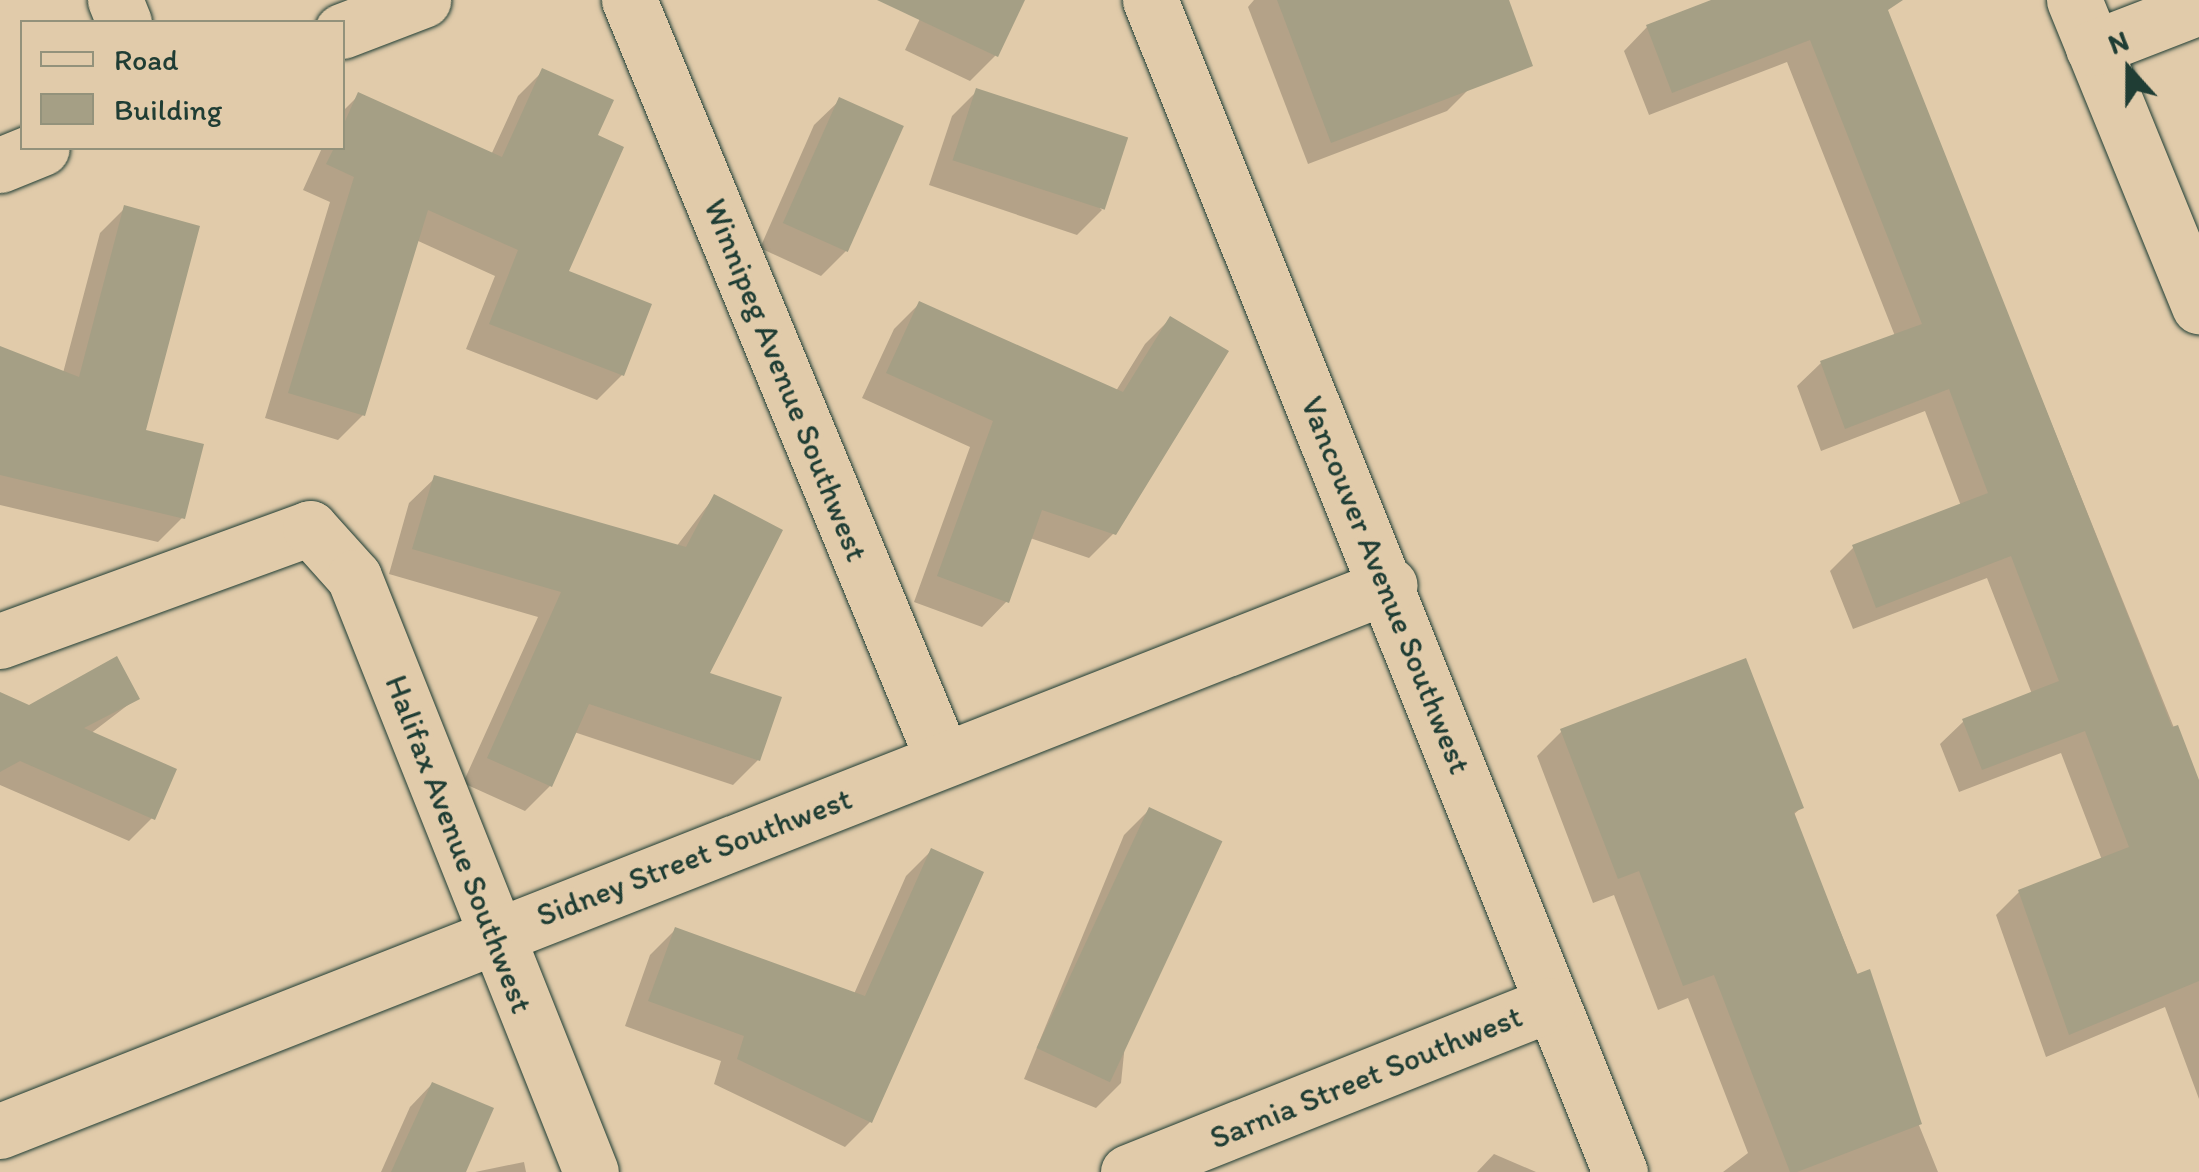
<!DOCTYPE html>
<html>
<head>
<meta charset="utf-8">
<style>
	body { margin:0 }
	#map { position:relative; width:2199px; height:1172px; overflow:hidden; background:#e1cbaa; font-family:Itim,sans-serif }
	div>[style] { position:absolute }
	.shadow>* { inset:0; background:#0003 }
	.building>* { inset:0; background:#a59f85; transform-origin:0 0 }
	.roads { filter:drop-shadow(0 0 2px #1f3d34) drop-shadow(0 0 2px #1f3d34) }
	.minor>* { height:55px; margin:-27.5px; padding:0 27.5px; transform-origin:27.5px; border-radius:27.5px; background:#e1cbaa }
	span { translate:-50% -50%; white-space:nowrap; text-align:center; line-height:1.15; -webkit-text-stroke:8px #e1cbaa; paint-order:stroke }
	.street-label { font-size:32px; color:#1f3d34 }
	.legend { position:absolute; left:20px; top:20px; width:325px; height:130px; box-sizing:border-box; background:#e1cbaa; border:2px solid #93927b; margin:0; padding:12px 18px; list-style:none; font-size:30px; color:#1f3d34 }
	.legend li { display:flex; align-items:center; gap:20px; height:50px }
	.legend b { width:50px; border:2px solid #93927b }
	.north { position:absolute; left:2079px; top:20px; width:100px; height:100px; -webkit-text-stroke:8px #e1cbaa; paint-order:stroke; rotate:339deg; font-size:28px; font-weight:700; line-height:40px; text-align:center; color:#1f3d34 }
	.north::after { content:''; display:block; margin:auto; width:35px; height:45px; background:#1f3d34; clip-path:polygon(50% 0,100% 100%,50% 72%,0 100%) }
</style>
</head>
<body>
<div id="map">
	<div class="shadow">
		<div style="clip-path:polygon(929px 0,1022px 0,995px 56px,970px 81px,905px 50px)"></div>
		<div style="clip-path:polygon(1254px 0,1436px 0,1470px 88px,1447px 111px,1308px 164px,1248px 7px)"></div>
		<div style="clip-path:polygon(1718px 0,1881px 0,2199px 790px,2199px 1099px,2165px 1007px,2046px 1057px,1996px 915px,2019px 892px,2102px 860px,2061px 753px,1959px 792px,1940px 744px,1964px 721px,2032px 694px,1987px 578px,1853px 629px,1830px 571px,1854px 547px,1961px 506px,1925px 411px,1821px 451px,1797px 386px,1821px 363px,1895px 336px,1787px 62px,1649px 115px,1624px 51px,1647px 27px)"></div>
		<div style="clip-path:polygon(543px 71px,594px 136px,565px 273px,622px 375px,597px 400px,466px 349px,495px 276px,416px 240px,363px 415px,338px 440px,265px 418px,330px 202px,303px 190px,322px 148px,342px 148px,342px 112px,359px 95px,491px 155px,518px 96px)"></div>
		<div style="clip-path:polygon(977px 91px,1102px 210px,1077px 235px,929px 185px,952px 116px)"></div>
		<div style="clip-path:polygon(840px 100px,846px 251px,821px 276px,760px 248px,814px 125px)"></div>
		<div style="clip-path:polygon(125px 208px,143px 432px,183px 517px,158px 542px,0 505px,0 348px,63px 373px,100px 233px)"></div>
		<div style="clip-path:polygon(919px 304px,1116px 391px,1145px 344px,1170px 319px,1114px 533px,1089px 558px,1030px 538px,1007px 601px,982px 627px,914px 602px,970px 447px,862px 398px,894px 329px)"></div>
		<div style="clip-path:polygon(435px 478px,676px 547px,714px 497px,706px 675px,758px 760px,733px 785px,574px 732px,550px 786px,525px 811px,463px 783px,538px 617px,389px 574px,409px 503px)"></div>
		<div style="clip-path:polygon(137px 698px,90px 734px,152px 818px,129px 841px,0 785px,0 707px)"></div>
		<div style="clip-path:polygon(1562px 731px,1801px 808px,1793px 815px,1938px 1172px,1723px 1172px,1748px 1153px,1688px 998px,1658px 1010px,1614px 895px,1593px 903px,1537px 756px)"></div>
		<div style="clip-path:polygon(1149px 810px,1121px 1083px,1096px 1108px,1024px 1079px,1124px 835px)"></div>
		<div style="clip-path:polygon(931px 851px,870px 1122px,845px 1147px,714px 1084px,721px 1061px,625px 1026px,650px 955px,675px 930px,854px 994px,906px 876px)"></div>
		<div style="clip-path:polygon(432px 1084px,463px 1172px,381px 1172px,410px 1107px)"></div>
		<div style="clip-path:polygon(1494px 1154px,1536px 1172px,1477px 1172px)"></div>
		<div style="clip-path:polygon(524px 1162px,526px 1172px,475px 1172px)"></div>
	</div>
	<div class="building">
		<div style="clip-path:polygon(877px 0,1025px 0,998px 57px)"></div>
		<div style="clip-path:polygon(1277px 0,1509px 0,1533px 66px,1331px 143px)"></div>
		<div style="clip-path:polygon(1711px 0,1903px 0,1888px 10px,2172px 727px,2178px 725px,2199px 780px,2199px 981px,2069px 1035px,2018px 890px,2129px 847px,2085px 731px,1982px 770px,1962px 719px,2059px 681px,2011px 556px,1876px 608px,1852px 545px,1988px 493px,1949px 389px,1845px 429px,1820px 361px,1922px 324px,1810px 40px,1672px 93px,1646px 25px)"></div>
		<div style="clip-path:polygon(542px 68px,614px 100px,598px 135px,624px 147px,569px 271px,652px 304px,624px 376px,489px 324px,518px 250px,428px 210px,365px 416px,288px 393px,354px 177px,326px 164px,334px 148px,342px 148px,342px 128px,358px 92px,502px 157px)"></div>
		<div style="left:976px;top:88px;width:160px;height:76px;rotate:18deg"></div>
		<div style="left:839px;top:97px;width:71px;height:138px;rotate:24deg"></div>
		<div style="clip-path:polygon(124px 205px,200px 226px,146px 430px,204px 444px,185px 519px,0 475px,0 346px,79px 377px)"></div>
		<div style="clip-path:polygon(919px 301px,1123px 392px,1170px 316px,1229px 351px,1116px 535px,1042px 510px,1009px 603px,937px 576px,993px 421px,886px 373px)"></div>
		<div style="clip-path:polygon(434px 475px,686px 547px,714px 494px,783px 530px,710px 673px,782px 697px,760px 761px,589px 704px,552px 787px,487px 758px,561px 592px,412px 549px)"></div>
		<div style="clip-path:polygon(117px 656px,140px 699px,84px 728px,177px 769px,155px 820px,20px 761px,0 772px,0 692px,29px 705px)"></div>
		<div style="clip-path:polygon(1746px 658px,1804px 808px,1794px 812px,1857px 974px,1870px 969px,1922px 1124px,1797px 1172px,1790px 1172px,1714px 975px,1683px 986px,1639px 871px,1618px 879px,1560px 729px)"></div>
		<div style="left:1149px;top:807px;width:81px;height:266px;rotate:25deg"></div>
		<div style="clip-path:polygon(931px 848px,984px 872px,872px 1123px,737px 1059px,744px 1036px,648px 1001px,675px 927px,865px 996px)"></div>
		<div style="clip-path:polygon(432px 1082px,494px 1108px,466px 1172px,391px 1172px)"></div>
	</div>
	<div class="roads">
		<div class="minor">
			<div style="left:115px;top:0;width:24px;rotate:68deg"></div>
			<div style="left:629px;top:0;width:822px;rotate:67.55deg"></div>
			<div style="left:1150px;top:0;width:1263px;rotate:68.15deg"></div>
			<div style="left:2074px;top:0;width:331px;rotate:67.8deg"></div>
			<div style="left:342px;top:31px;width:87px;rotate:-20.9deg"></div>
			<div style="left:2093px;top:48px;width:114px;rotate:-21.1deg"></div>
			<div style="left:0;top:165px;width:45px;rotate:-22deg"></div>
			<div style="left:0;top:641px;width:330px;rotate:-20deg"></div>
			<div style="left:310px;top:528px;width:66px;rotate:48.1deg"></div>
			<div style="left:354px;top:577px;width:640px;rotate:68.28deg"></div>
			<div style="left:0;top:1131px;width:1493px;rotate:-21.45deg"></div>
			<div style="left:1128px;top:1172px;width:452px;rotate:-21.7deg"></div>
		</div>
	</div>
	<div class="street-label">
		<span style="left:786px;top:380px;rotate:68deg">Winnipeg Avenue Southwest</span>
		<span style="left:1386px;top:585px;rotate:68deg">Vancouver Avenue Southwest</span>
		<span style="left:459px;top:844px;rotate:69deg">Halifax Avenue Southwest</span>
		<span style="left:694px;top:857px;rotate:-21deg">Sidney Street Southwest</span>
		<span style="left:1366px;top:1077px;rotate:-22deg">Sarnia Street Southwest</span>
	</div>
	<ul class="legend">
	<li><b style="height:12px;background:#e1cbaa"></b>Road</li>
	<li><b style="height:28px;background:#a59f85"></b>Building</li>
	</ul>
	<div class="north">N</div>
</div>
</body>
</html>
